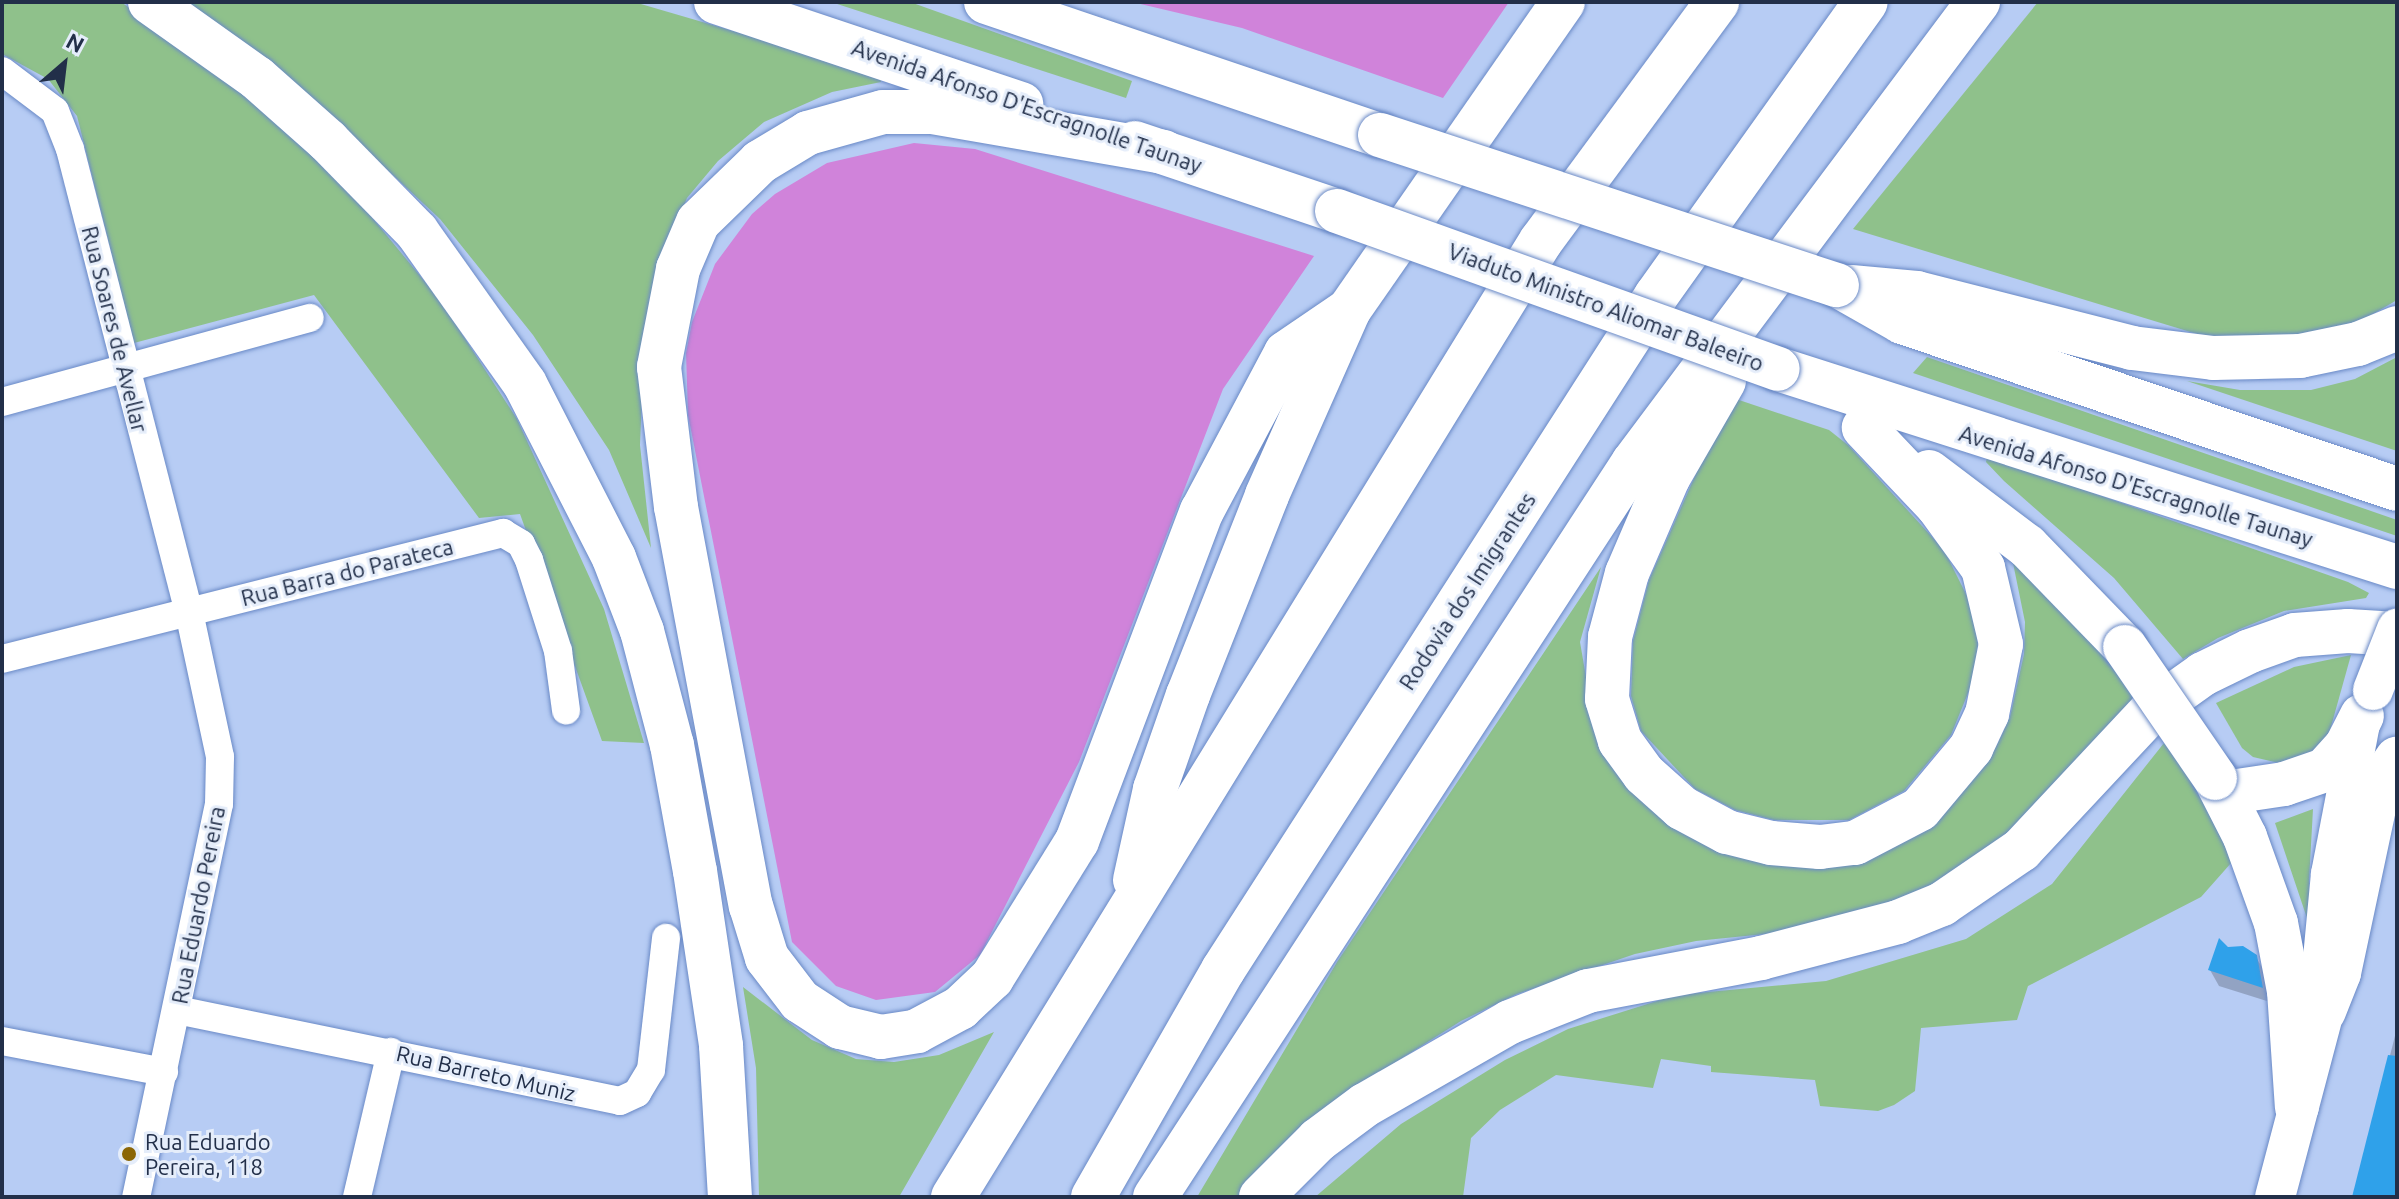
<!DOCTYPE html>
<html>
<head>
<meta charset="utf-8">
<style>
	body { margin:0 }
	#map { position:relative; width:2399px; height:1199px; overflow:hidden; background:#b7ccf4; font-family:Ubuntu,sans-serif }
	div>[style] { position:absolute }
	.green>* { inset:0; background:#8fc18b }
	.water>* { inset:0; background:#d083da }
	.shadow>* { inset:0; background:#0003 }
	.building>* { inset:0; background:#2fa1ea }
	.roads { filter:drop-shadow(0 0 2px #6989c6) drop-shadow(0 0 2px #6989c6) }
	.street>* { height:28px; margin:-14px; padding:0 14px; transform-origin:14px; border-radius:14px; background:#fff }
	.secondary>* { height:40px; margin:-20px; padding:0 20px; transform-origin:20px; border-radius:20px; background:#fff }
	.highway>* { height:44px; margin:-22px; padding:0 22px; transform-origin:22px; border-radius:22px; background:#fff }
	.bridges { filter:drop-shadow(0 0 2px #6989c6) drop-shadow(0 0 2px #6989c6) }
	.secondary-bridge>* { height:40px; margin:-20px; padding:0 20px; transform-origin:20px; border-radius:20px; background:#fff }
	.highway-bridge>* { height:44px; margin:-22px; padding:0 22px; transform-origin:22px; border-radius:22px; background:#fff }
	.dots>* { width:22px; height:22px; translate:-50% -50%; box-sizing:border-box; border:4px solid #e5edfa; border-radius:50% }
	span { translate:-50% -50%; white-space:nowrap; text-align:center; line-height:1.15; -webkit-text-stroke:6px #e5edfa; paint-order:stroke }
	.street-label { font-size:22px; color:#222f49 }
	.poi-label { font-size:22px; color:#222f49 }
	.left { translate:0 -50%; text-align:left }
	.frame { position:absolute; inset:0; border:4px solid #222f49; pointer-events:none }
	.north { position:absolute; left:24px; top:24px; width:80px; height:80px; -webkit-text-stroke:6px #e5edfa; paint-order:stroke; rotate:28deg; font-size:22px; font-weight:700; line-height:32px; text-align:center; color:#222f49 }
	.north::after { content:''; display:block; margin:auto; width:28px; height:36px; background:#222f49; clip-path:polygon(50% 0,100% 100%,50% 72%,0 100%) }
</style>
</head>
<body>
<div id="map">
	<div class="green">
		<div style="clip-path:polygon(2px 2px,121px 2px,250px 93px,351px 192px,440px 300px,517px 419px,604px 609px,644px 743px,602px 741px,520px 514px,479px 518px,314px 295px,134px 343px,77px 116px,48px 79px,2px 54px)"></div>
		<div style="clip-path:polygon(177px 2px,634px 2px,880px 74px,881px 82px,832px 92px,764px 122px,718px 161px,687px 198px,667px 247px,644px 346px,640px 445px,651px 548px,609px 450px,533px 335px,440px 219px,304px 92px)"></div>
		<div style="clip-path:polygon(831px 2px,910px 2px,1132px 81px,1126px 98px)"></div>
		<div style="clip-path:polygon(2038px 2px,2397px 2px,2397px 300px,2344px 331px,2273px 345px,2197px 334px,1853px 229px)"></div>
		<div style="clip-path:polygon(1927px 357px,2397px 520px,2397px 536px,1913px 373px)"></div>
		<div style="clip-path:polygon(2397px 357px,2397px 451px,2187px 381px,2240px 390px,2311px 390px,2355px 379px)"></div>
		<div style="clip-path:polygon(1730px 397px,1829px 430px,1848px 445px,1944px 550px,1972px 606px,1978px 644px,1973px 681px,1951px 735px,1904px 791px,1849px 820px,1774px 820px,1735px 810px,1695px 789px,1641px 731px,1631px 696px,1633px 641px,1649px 580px)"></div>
		<div style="clip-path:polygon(1987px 456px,2348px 582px,2369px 593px,2366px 598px,2284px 611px,2218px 638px,2183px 659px,2114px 578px,2004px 481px,1986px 462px)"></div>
		<div style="clip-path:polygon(2012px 558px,2085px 625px,2135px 701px,2046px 806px,1935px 891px,1795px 931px,1696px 941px,1635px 954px,1517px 994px,1461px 1021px,1358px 1086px,1238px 1197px,1197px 1197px,1337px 962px,1601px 567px,1580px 642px,1593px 718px,1786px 861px,1996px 747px,2010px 717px,2024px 654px,2025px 622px)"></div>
		<div style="clip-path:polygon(2351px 655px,2327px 741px,2315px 756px,2279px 763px,2253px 757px,2242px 748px,2216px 703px,2294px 667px)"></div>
		<div style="clip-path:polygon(2164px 743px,2217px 815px,2232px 862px,2201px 897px,2028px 986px,2017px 1020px,1921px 1028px,1915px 1091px,1894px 1105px,1878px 1111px,1820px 1106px,1815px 1080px,1711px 1072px,1711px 1066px,1661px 1059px,1653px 1088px,1556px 1075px,1500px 1110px,1471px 1138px,1463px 1197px,1315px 1197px,1401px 1124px,1505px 1060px,1568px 1029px,1676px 995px,1826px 981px,1966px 939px,2052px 884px)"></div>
		<div style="clip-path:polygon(2313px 809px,2309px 881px,2312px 933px,2275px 823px)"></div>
		<div style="clip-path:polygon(743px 987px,812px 1040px,856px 1059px,894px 1062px,939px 1055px,994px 1032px,899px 1197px,759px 1197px,756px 1068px)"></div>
	</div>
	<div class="water">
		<div style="clip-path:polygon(1132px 2px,1509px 2px,1443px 98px,1242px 28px)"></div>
		<div style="clip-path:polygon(914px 143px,975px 149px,1314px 256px,1223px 389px,1079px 762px,980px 955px,935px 992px,876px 1000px,836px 986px,792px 942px,688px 415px,686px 353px,692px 322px,715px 264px,752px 214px,775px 194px,827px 163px)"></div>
	</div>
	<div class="shadow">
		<div style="clip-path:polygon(2255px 956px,2265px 972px,2270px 1002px,2219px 986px,2210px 970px)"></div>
		<div style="clip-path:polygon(2397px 1028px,2397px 1197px,2354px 1197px)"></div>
	</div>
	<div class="building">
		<div style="clip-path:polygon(2219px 938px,2228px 947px,2243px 946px,2257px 955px,2263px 988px,2208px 970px)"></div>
		<div style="clip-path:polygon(2388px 1055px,2397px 1056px,2397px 1197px,2352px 1197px)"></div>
	</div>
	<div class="roads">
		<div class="street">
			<div style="left:2px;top:71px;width:66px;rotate:37deg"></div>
			<div style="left:55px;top:111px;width:41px;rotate:68.5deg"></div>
			<div style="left:70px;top:149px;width:478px;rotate:75.6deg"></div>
			<div style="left:189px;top:612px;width:148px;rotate:77.9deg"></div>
			<div style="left:220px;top:757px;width:47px;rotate:91.2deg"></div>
			<div style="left:219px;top:804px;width:402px;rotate:101.9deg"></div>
			<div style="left:2px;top:402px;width:319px;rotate:-15.3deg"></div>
			<div style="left:2px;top:659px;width:517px;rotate:-14.12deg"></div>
			<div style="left:503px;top:533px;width:21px;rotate:31deg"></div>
			<div style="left:521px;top:544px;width:18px;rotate:63deg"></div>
			<div style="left:529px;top:560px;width:96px;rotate:72.3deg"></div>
			<div style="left:558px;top:651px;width:60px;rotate:82.3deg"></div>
			<div style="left:177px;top:1010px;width:452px;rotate:11.6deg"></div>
			<div style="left:620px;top:1101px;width:19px;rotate:-25deg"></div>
			<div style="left:637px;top:1093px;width:27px;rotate:-59deg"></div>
			<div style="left:651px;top:1070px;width:133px;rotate:-83.5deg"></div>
			<div style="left:2px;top:1041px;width:165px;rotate:10.8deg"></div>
			<div style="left:357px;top:1197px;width:149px;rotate:-76.8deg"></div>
		</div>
		<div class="secondary">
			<div style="left:2275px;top:1197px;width:192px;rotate:-75.2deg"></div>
			<div style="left:2324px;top:1011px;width:42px;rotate:-92.7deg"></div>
			<div style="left:2322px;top:969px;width:95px;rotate:-84.6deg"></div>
			<div style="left:2331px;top:874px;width:153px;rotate:-79.1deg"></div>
		</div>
		<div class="highway">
			<div style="left:150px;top:2px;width:131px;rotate:35.4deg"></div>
			<div style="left:257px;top:78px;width:95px;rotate:41.6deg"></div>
			<div style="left:328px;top:141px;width:127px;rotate:45.6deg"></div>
			<div style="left:417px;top:232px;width:186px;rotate:54.6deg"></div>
			<div style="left:525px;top:384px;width:195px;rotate:62.9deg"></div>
			<div style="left:614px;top:558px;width:78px;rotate:69deg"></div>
			<div style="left:642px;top:631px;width:118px;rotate:75.3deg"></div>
			<div style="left:672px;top:745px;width:128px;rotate:79.7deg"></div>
			<div style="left:695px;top:871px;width:177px;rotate:81.5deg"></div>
			<div style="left:721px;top:1046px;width:151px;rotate:86.6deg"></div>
			<div style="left:716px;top:2px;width:322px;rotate:18.5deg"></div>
			<div style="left:986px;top:2px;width:416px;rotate:18.7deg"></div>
			<div style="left:1135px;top:143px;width:213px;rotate:18.6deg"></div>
			<div style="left:1164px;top:152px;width:235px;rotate:-170.2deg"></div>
			<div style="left:932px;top:112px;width:49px;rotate:180deg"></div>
			<div style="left:883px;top:112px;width:78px;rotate:164.4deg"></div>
			<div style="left:808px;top:133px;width:56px;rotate:148.9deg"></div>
			<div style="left:760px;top:162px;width:86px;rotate:135.9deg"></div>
			<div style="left:698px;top:222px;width:51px;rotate:113.1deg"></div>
			<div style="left:678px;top:269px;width:100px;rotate:101deg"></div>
			<div style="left:659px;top:367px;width:141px;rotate:83.1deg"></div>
			<div style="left:676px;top:507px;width:406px;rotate:79.4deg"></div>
			<div style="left:751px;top:906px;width:54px;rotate:72.9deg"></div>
			<div style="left:767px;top:958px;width:54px;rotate:52.5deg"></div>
			<div style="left:800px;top:1001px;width:48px;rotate:33deg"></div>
			<div style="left:840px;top:1027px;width:42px;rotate:13.7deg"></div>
			<div style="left:881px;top:1037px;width:36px;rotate:-9deg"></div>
			<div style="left:917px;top:1031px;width:49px;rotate:-28.1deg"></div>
			<div style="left:960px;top:1008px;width:44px;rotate:-43.2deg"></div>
			<div style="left:992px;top:978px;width:161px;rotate:-58.2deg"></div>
			<div style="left:1077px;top:841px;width:353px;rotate:-69.3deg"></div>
			<div style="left:1202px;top:511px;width:179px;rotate:-62deg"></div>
			<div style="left:1286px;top:353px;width:76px;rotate:-34.3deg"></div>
			<div style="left:1837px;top:285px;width:75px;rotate:29.6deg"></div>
			<div style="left:1902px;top:322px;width:522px;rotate:18.64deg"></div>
			<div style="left:1851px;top:287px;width:66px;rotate:5.2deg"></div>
			<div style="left:1917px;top:293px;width:222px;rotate:14.3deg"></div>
			<div style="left:2132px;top:348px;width:82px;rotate:7deg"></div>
			<div style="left:2213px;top:358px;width:87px;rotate:-1.3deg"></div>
			<div style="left:2300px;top:356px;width:59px;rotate:-11.7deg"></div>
			<div style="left:2358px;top:344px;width:42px;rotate:-22.3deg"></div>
			<div style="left:1778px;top:369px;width:650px;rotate:17.74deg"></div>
			<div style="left:1724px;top:381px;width:112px;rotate:120deg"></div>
			<div style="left:1668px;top:478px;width:103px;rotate:113.3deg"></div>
			<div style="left:1627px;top:573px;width:66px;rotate:104.9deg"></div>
			<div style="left:1610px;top:637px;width:62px;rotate:92.8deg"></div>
			<div style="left:1607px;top:699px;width:44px;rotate:72.8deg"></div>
			<div style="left:1620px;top:741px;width:41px;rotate:54deg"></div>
			<div style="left:1644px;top:774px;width:51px;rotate:41.8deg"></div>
			<div style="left:1682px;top:808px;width:51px;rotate:28.1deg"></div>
			<div style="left:1727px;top:832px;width:45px;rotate:14deg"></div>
			<div style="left:1771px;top:843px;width:49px;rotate:4.7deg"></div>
			<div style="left:1820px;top:847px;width:35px;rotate:-7deg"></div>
			<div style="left:1855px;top:843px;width:73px;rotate:-27.6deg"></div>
			<div style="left:1920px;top:809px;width:80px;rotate:-50.1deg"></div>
			<div style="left:1971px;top:748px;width:38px;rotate:-65deg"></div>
			<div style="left:1987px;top:714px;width:71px;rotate:-78.7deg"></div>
			<div style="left:2001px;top:644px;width:78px;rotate:-103.3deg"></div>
			<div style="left:1983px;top:568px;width:77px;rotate:-126deg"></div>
			<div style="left:1938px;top:506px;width:108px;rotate:-133.5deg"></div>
			<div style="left:1929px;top:472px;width:123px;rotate:37.1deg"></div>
			<div style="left:2027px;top:546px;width:141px;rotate:45.9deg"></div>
			<div style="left:2215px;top:778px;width:66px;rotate:63deg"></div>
			<div style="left:2245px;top:837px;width:91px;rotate:70.2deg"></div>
			<div style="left:2276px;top:923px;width:69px;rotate:79.2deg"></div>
			<div style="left:2289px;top:991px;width:116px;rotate:86.1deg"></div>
			<div style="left:2224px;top:793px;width:61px;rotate:-8.5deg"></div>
			<div style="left:2284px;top:784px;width:43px;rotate:-18.9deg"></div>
			<div style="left:2325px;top:770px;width:31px;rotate:-48deg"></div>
			<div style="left:2346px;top:747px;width:35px;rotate:-63deg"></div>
			<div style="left:1135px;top:880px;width:93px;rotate:-77.6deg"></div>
			<div style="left:1155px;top:789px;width:100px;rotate:-70.7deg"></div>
			<div style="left:1188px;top:695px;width:215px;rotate:-68.4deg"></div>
			<div style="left:1267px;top:495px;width:202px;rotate:-66.1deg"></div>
			<div style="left:1349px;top:310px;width:375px;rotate:-55.2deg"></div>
			<div style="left:2324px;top:1011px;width:41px;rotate:-68.5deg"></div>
			<div style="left:2339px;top:973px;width:192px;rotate:-78deg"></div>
			<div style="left:2379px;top:785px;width:32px;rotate:-56deg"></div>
			<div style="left:953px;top:1197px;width:1122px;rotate:-58.41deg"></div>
			<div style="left:1541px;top:241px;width:297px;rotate:-53.6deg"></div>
			<div style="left:1093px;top:1197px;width:262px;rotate:-60.2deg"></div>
			<div style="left:1223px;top:970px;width:801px;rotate:-57.28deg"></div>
			<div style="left:1656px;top:296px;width:361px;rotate:-54.5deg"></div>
			<div style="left:1155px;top:1197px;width:876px;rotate:-56.93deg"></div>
			<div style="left:1633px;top:463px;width:576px;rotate:-53.19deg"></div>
			<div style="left:1261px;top:1197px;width:81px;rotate:-45deg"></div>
			<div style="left:1318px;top:1140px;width:59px;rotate:-36.7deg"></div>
			<div style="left:1365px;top:1105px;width:167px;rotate:-29.8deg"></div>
			<div style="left:1510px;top:1022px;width:84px;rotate:-21.7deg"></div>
			<div style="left:1588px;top:991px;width:176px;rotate:-10.8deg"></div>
			<div style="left:1761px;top:958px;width:142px;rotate:-14.7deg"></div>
			<div style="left:1898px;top:922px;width:48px;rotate:-22.2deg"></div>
			<div style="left:1942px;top:904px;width:96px;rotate:-34.4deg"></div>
			<div style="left:2021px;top:850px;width:190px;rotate:-46.9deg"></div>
			<div style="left:2151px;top:711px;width:64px;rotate:-35.4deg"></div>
			<div style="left:2203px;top:674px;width:52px;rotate:-26.1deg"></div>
			<div style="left:2250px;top:651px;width:48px;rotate:-19.6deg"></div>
			<div style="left:2295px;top:635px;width:53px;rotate:-4.3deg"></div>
			<div style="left:2348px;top:631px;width:49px;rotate:3.5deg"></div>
		</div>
	</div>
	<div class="bridges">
		<div class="secondary-bridge">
			<div style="left:2373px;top:690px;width:66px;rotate:-68.5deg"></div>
		</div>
		<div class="highway-bridge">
			<div style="left:1380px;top:135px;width:481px;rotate:18.2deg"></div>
			<div style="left:1337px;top:211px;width:468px;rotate:19.7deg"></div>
			<div style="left:2125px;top:647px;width:159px;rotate:55.5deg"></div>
		</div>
	</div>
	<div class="dots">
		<div style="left:129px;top:1154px;background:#8b6606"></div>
	</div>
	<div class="street-label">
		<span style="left:1027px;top:106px;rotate:19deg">Avenida Afonso D'Escragnolle Taunay</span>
		<span style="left:1606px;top:307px;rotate:20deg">Viaduto Ministro Aliomar Baleeiro</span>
		<span style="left:115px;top:329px;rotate:76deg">Rua Soares de Avellar</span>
		<span style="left:2136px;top:486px;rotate:17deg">Avenida Afonso D'Escragnolle Taunay</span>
		<span style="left:347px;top:572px;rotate:-14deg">Rua Barra do Parateca</span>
		<span style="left:1467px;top:591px;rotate:-57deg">Rodovia dos Imigrantes</span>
		<span style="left:198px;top:905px;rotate:-79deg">Rua Eduardo Pereira</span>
		<span style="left:486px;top:1073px;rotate:13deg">Rua Barreto Muniz</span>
	</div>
	<div class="poi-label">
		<span class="left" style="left:145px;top:1154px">Rua Eduardo<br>Pereira, 118</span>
	</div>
	<div class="frame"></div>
	<div class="north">N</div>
</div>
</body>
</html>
